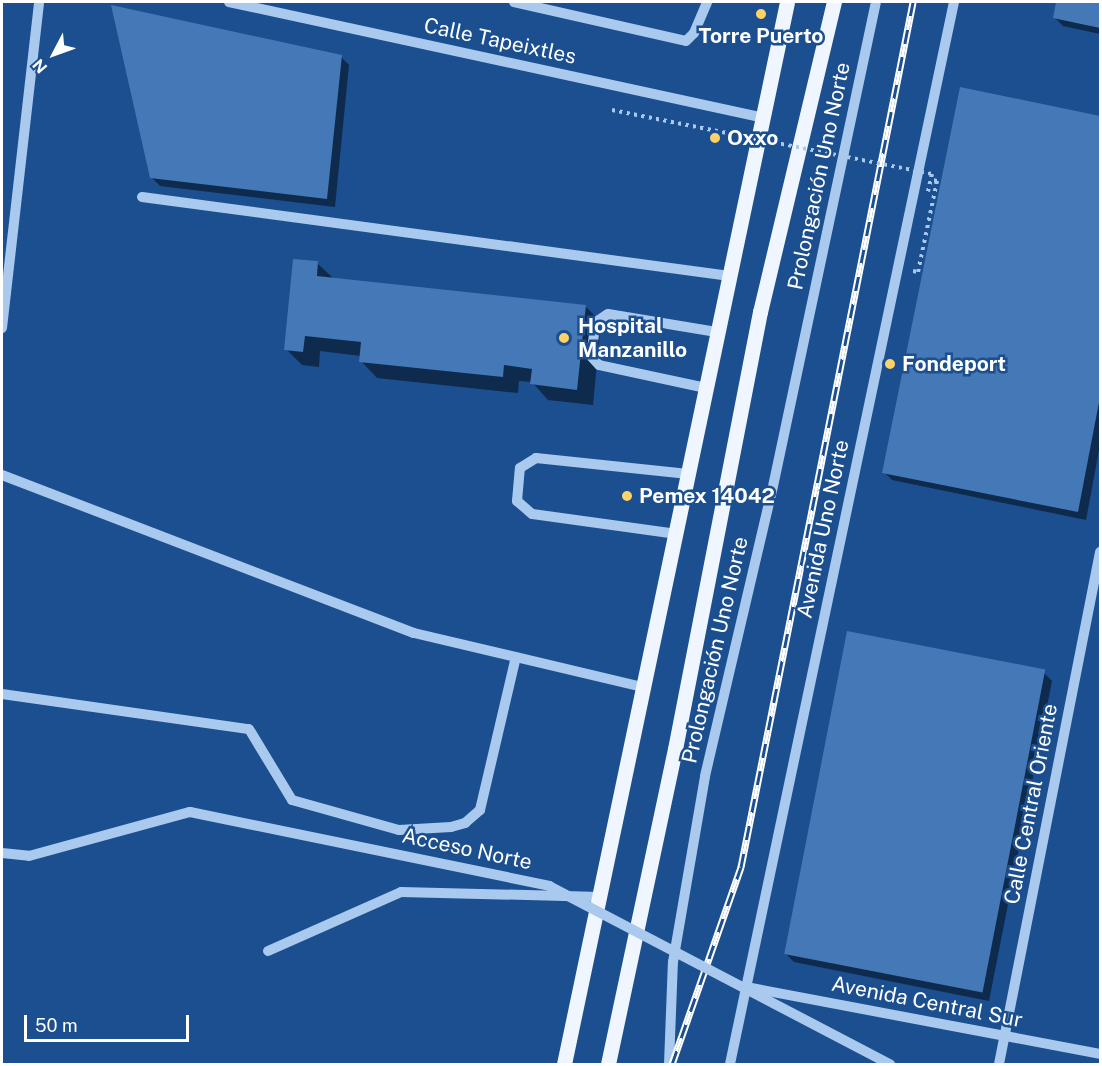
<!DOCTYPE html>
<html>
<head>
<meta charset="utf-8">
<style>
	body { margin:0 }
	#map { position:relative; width:1102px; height:1066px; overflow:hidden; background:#1b4f8f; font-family:"Public Sans",sans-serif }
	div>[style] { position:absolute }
	.shadow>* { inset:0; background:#0007 }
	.building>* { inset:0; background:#4478b7; transform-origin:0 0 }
	.path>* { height:4px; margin-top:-2px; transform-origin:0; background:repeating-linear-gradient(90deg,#a9c9ee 0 3px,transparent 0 7.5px) }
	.minor>* { height:10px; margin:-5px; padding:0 5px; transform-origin:5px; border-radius:5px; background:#a9c9ee }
	.major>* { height:15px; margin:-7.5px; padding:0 7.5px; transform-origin:7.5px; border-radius:7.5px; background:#f0f6ff }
	.rail>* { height:7px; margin-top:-3.5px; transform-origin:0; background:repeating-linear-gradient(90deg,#1b4f8f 0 14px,#fff 0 28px); box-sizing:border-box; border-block:2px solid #fff }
	.path-bridge>* { height:4px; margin-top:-2px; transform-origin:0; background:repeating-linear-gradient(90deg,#a9c9ee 0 3px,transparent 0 7.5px) }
	.minor-bridge>* { height:10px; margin:-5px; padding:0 5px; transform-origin:5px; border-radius:5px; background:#a9c9ee }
	.dots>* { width:16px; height:16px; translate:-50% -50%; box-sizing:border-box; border:3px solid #1b4f8f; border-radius:50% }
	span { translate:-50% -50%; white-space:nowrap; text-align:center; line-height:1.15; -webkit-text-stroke:5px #1b4f8f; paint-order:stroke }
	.poi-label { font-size:21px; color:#fff; font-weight:700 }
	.left { translate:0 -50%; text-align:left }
	.street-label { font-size:21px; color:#fff }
	.frame { position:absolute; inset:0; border:3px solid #fff; pointer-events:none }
	.north { position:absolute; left:24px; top:24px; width:60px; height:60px; -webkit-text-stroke:4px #1b4f8f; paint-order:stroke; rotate:229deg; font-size:16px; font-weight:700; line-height:24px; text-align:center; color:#fff }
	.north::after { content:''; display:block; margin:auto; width:21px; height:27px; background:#fff; clip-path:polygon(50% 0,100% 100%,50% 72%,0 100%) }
	.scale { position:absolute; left:24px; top:1015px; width:165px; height:27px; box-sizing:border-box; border:3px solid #fff; border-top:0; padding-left:8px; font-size:18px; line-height:21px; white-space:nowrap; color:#fff; -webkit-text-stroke:4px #1b4f8f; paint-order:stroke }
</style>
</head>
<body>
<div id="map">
	<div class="shadow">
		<div style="clip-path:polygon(1058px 2px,1100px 2px,1100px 34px,1063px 26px,1055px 18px)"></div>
		<div style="clip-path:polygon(341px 57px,349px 65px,335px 207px,160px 186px,151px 177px)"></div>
		<div style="clip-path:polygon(961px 89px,1100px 117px,1100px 445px,1086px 520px,892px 480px,884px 472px)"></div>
		<div style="clip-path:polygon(317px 263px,334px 279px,585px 306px,601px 322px,593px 405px,548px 400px,532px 382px,519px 381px,518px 393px,377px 378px,361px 361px,361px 356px,320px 351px,319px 367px,302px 365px,286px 349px)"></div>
		<div style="clip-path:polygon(1044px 673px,1052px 681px,989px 1001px,794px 962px,786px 954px)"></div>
	</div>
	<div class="building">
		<div style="clip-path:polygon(1056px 2px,1100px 2px,1100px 28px,1053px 18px)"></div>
		<div style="clip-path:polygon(111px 5px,342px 55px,327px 199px,150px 178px)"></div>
		<div style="clip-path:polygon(960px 87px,1100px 116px,1100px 397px,1078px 512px,882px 473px)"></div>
		<div style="clip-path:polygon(293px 259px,318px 261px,317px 276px,586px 305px,577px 390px,530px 384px,532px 369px,504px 365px,503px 377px,359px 362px,361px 342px,305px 336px,303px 352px,284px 350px)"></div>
		<div style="left:847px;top:631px;width:202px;height:329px;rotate:11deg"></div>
	</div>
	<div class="path">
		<div style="left:913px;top:271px;width:5px;rotate:11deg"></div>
		<div style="left:918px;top:272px;width:93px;rotate:-78.2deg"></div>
		<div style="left:937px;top:181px;width:5px;rotate:-169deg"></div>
	</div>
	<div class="minor">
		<div style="left:229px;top:2px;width:547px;rotate:12.23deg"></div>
		<div style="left:514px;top:2px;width:176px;rotate:12.8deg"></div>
		<div style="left:686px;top:41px;width:11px;rotate:-45deg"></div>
		<div style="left:694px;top:33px;width:34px;rotate:-67deg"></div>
		<div style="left:142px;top:197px;width:593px;rotate:7.65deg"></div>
		<div style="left:2px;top:328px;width:328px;rotate:-83.5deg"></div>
		<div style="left:706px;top:388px;width:109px;rotate:-167.9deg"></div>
		<div style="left:599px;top:365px;width:12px;rotate:-132deg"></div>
		<div style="left:591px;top:356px;width:34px;rotate:-82deg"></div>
		<div style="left:596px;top:322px;width:14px;rotate:-34deg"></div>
		<div style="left:608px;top:314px;width:110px;rotate:9.4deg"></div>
		<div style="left:2px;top:475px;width:441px;rotate:21deg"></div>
		<div style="left:414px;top:633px;width:238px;rotate:13.3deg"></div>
		<div style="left:677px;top:534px;width:146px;rotate:-172.1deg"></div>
		<div style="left:532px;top:514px;width:20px;rotate:-139deg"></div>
		<div style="left:517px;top:501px;width:33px;rotate:-85deg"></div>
		<div style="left:520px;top:468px;width:19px;rotate:-32deg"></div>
		<div style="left:536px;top:458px;width:153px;rotate:6deg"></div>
		<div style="left:2px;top:694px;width:249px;rotate:8.1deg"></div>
		<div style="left:249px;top:729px;width:83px;rotate:58.8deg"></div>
		<div style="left:292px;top:800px;width:111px;rotate:15.7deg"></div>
		<div style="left:399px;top:830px;width:52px;rotate:-3.3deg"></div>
		<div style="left:451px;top:827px;width:15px;rotate:-16deg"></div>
		<div style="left:465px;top:823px;width:20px;rotate:-41deg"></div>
		<div style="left:480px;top:810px;width:157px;rotate:-76.8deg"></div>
		<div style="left:268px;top:951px;width:145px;rotate:-23.9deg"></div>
		<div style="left:401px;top:892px;width:200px;rotate:1.4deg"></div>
		<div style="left:746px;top:987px;width:360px;rotate:10.7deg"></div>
		<div style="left:669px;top:1064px;width:102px;rotate:-87.8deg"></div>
		<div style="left:673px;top:962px;width:189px;rotate:-80.2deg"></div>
		<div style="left:705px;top:776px;width:293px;rotate:-76.8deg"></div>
		<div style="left:772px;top:491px;width:500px;rotate:-78deg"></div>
		<div style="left:730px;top:1064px;width:1085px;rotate:-78.09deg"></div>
		<div style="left:999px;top:1064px;width:522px;rotate:-78.84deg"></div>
	</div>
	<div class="major">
		<div style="left:564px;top:1064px;width:1085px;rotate:-78.14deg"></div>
		<div style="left:608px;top:1064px;width:322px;rotate:-78deg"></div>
		<div style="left:675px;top:749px;width:445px;rotate:-79deg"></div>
		<div style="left:760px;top:312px;width:319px;rotate:-76.6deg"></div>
	</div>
	<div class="rail">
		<div style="left:672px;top:1064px;width:209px;rotate:-70.7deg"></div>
		<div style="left:741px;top:867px;width:882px;rotate:-78.75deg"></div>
	</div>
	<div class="path-bridge">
		<div style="left:612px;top:110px;width:326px;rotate:11.3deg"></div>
		<div style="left:932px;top:174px;width:18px;rotate:103deg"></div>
	</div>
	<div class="minor-bridge">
		<div style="left:2px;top:853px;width:27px;rotate:6deg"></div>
		<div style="left:29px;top:856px;width:167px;rotate:-15.3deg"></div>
		<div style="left:190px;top:812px;width:367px;rotate:11.6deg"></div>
		<div style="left:549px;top:886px;width:385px;rotate:27.6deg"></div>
	</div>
	<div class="dots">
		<div style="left:761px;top:14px;background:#ffd166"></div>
		<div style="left:715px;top:138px;background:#ffd166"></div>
		<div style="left:564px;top:338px;background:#ffd166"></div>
		<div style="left:890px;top:364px;background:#ffd166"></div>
		<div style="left:627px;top:496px;background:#ffd166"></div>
	</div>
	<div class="poi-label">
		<span style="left:761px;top:36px">Torre Puerto</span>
		<span class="left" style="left:727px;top:138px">Oxxo</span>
		<span class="left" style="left:578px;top:338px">Hospital<br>Manzanillo</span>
		<span class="left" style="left:902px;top:364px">Fondeport</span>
		<span class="left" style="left:639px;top:496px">Pemex 14042</span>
	</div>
	<div class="street-label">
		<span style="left:500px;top:41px;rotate:12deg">Calle Tapeixtles</span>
		<span style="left:819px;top:176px;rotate:-78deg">Prolongación Uno Norte</span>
		<span style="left:823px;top:529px;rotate:-78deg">Avenida Uno Norte</span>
		<span style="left:715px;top:650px;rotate:-77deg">Prolongación Uno Norte</span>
		<span style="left:1031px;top:804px;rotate:-79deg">Calle Central Oriente</span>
		<span style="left:467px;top:849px;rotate:12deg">Acceso Norte</span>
		<span style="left:927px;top:1002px;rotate:11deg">Avenida Central Sur</span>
	</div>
	<div class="frame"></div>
	<div class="north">N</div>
	<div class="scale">50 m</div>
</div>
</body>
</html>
